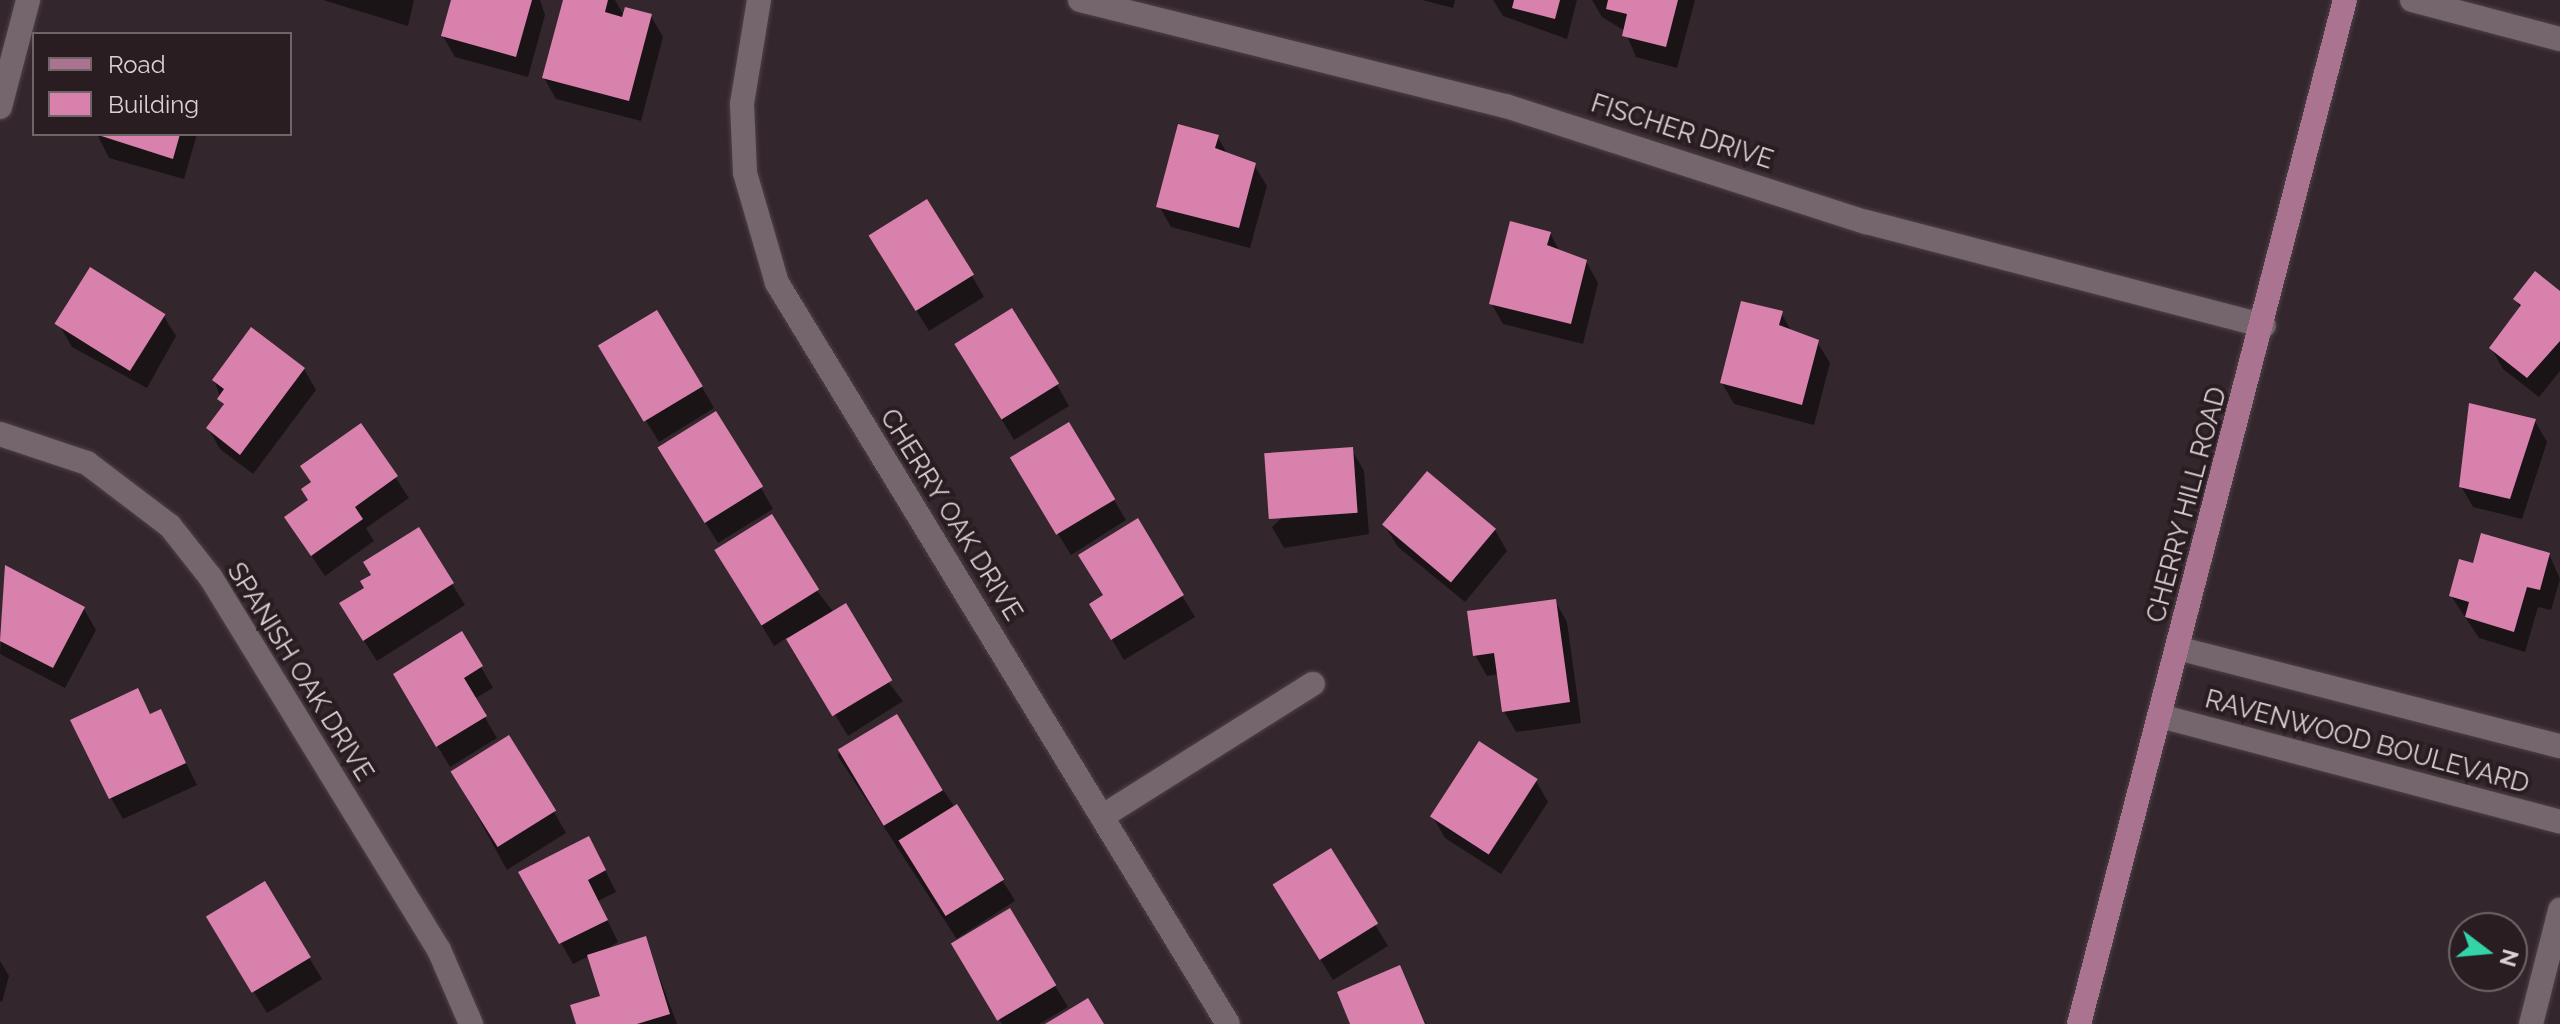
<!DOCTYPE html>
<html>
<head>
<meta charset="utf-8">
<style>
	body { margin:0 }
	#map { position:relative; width:2560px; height:1024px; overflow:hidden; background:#33262c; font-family:Raleway,sans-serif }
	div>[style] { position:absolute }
	.shadow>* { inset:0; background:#0007; transform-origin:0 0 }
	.building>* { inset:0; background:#d981ad; transform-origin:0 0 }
	.roads { filter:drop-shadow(0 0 2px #4c4146) drop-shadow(0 0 2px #4c4146) }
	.minor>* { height:24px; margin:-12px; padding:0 12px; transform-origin:12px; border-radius:12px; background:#75666d }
	.major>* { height:24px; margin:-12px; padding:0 12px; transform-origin:12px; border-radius:12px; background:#aa738f }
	span { translate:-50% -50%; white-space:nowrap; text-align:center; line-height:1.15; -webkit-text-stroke:8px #291d22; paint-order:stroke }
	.street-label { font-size:26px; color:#d9d1d4 }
	.legend { position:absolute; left:32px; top:32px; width:260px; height:104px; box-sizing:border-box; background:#291d22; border:2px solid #6f6569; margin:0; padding:10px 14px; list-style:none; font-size:24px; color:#d9d1d4 }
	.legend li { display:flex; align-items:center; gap:16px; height:40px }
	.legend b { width:40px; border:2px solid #6f6569 }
	.north { position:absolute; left:2448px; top:912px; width:80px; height:80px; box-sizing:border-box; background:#291d22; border:2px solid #6f6569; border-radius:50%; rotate:106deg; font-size:22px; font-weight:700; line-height:32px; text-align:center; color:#d9d1d4 }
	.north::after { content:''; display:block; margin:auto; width:28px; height:36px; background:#33d4a8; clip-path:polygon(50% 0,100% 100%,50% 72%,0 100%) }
</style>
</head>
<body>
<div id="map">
	<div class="shadow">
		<div style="clip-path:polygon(323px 0,414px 0,408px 26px)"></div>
		<div style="clip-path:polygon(453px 0,540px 0,545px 15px,528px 77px,455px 57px,443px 36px)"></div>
		<div style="clip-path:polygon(565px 0,615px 0,624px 16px,651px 16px,663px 37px,641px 121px,556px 99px,544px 78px)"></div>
		<div style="clip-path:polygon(1422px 0,1455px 0,1453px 8px)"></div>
		<div style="clip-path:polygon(1493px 0,1577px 0,1567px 39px,1503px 16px)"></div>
		<div style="clip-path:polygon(1592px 0,1695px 0,1677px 68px,1636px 57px,1625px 31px,1602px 17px)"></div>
		<div style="clip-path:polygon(97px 134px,197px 134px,184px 179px,109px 158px)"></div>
		<div style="clip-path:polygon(1217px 136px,1228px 155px,1254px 165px,1267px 186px,1250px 248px,1171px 227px,1159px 206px)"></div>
		<div style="clip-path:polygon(1550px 233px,1560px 252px,1586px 261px,1598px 283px,1583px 344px,1503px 324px,1491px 303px)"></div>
		<div style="clip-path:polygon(883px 256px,972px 276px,984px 297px,929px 331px)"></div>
		<div style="clip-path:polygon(2560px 293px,2560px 371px,2539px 397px,2503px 369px,2491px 348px,2521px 309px,2515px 299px)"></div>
		<div style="clip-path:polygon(1781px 313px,1792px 332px,1817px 342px,1830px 363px,1814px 425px,1734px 404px,1722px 383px)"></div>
		<div style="clip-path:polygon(163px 315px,176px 336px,147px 388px,72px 347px,60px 326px)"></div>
		<div style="clip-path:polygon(969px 365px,1057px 385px,1069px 406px,1014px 440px)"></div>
		<div style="clip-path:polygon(613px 367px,702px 387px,714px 408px,659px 442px)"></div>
		<div style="clip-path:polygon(304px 369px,316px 390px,253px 474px,220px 449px,208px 428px,224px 407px,214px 380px)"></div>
		<div style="clip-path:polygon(2535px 421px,2547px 442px,2522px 519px,2473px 507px,2461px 486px)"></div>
		<div style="clip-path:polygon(361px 426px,409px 498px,366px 528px,374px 541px,325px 576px,286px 518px,310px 501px,312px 483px)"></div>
		<div style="clip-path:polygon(1352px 450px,1364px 471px,1369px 534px,1284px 548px,1272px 527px)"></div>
		<div style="clip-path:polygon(672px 469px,761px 488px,773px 509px,718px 543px)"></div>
		<div style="clip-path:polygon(1025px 480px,1114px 500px,1126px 520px,1071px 555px)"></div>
		<div style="clip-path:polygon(1137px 521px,1195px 617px,1124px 660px,1091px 604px,1105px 596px)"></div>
		<div style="clip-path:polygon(1385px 526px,1495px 530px,1507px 551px,1465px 602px,1398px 547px)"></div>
		<div style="clip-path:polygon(418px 530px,465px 605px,377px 661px,354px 625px,374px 576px)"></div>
		<div style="clip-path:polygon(2549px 554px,2560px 579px,2551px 610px,2538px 607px,2525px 652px,2479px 638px,2451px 596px,2474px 565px)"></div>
		<div style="clip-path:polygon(6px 568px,84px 609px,96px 630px,65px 688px,0 654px)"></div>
		<div style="clip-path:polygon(729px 571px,817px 591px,903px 701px,848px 736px,788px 637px,774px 646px)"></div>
		<div style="clip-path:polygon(1555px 601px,1567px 622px,1581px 723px,1516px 732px,1504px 711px,1499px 674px,1487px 676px,1475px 655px)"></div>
		<div style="clip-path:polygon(462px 634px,493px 688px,474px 699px,497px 738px,450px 767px,395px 675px)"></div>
		<div style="clip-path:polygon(137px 690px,151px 716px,160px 711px,197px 785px,123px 819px,111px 798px)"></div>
		<div style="left:896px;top:717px;width:219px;height:70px;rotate:57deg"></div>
		<div style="clip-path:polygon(453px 772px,554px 812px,566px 833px,507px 870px)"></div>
		<div style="clip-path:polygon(1536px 781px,1548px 802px,1501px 874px,1445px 838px,1433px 817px)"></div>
		<div style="clip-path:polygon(1331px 851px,1388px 946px,1333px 980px,1287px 906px)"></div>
		<div style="clip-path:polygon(600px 860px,616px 892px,598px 901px,618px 942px,602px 952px,645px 939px,677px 1024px,578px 1024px,602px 997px,589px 956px,573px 964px,521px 873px)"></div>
		<div style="clip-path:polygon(264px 884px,322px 979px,267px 1013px,221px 939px)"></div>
		<div style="clip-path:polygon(1009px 911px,1068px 1007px,1039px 1024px,1002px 1024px,954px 945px)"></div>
		<div style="clip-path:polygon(0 961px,9px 976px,2px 1002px,0 1001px)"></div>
		<div style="clip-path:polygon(1399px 967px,1426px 1024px,1352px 1024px)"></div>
	</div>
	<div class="building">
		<div style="clip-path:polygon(451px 0,532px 0,516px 57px,441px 36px)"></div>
		<div style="clip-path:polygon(563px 0,608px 0,605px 12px,622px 17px,625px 7px,652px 14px,629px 101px,542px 78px)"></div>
		<div style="clip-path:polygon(1514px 0,1560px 0,1555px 19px,1512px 8px)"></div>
		<div style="clip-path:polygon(1608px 0,1678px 0,1666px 47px,1622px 36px,1627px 14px,1606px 9px)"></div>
		<div style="clip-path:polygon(1178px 124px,1219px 135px,1215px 148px,1256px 163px,1239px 228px,1156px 207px)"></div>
		<div style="clip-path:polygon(95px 134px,180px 134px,173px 159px)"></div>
		<div style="left:927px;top:199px;width:89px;height:69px;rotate:58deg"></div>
		<div style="clip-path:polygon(1510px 221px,1551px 232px,1547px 245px,1587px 260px,1571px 324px,1489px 304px)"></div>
		<div style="left:90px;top:267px;width:89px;height:67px;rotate:32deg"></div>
		<div style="clip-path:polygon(2535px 271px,2560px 291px,2560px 341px,2527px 378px,2489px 348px,2521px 305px,2513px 299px)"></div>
		<div style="clip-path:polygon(1741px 301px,1783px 311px,1779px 325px,1819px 340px,1802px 405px,1720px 383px)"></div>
		<div style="left:1012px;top:308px;width:89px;height:68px;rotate:58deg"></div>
		<div style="left:657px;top:310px;width:89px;height:69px;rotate:59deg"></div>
		<div style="clip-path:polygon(251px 327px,305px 368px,240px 455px,206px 428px,224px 404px,217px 399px,224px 389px,212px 380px)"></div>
		<div style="clip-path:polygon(2469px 403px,2536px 419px,2510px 499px,2459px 487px)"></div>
		<div style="left:716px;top:411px;width:89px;height:69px;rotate:58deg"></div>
		<div style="left:1069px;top:422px;width:90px;height:69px;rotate:59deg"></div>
		<div style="clip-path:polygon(361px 423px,398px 476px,355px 507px,363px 519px,311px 556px,284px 517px,308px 500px,301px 489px,311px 482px,300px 466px)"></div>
		<div style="left:1353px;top:447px;width:66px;height:89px;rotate:86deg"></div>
		<div style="left:1427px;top:471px;width:90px;height:70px;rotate:40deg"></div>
		<div style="left:772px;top:514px;width:89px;height:68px;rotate:58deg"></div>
		<div style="clip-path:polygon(1138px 518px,1184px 595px,1111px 640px,1089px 604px,1103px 595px,1078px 555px)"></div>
		<div style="clip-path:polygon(419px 527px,454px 583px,363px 641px,339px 603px,364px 588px,360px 581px,371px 575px,363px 562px)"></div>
		<div style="clip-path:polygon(2481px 533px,2550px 553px,2540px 590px,2527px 587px,2514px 632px,2465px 617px,2469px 602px,2449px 596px,2459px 559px,2473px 563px)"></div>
		<div style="clip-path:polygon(5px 565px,85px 607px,53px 668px,0 641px)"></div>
		<div style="clip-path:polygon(1556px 599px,1570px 702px,1502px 712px,1494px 653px,1473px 656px,1467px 611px)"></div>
		<div style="left:846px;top:603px;width:90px;height:70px;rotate:59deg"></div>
		<div style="clip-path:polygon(462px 631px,483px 666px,464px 678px,487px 716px,436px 747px,393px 674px)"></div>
		<div style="clip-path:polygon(138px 688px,150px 714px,161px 709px,186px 763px,109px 799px,70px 720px)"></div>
		<div style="left:897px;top:714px;width:89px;height:69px;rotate:59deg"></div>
		<div style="left:509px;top:735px;width:89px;height:69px;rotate:58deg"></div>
		<div style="left:1479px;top:741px;width:70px;height:90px;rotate:33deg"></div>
		<div style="left:957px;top:804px;width:89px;height:69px;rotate:58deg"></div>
		<div style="clip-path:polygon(589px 836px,606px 870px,588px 880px,608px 920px,559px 944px,518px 872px)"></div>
		<div style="left:1331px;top:848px;width:89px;height:69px;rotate:58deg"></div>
		<div style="left:265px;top:881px;width:89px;height:69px;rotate:59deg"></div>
		<div style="left:1010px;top:908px;width:90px;height:69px;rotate:59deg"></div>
		<div style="clip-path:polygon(646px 936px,670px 1014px,637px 1024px,576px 1024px,570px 1005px,600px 996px,587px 955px)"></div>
		<div style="clip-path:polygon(1400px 965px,1425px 1024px,1350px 1024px,1337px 992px)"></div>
		<div style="clip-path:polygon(1088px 998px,1104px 1024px,1045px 1024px)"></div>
	</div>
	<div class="roads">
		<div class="minor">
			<div style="left:759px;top:0;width:105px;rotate:99.3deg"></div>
			<div style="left:742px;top:104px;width:69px;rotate:87.5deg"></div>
			<div style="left:745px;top:173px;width:115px;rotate:73.8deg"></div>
			<div style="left:777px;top:283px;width:867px;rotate:58.67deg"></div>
			<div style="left:1080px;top:0;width:439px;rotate:14deg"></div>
			<div style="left:1506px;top:106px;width:378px;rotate:17.9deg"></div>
			<div style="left:1866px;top:222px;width:411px;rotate:14.6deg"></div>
			<div style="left:2412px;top:0;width:153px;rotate:14.8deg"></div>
			<div style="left:0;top:107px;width:111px;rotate:-75.3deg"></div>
			<div style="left:0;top:434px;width:92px;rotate:18.4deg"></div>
			<div style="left:87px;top:463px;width:104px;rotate:37.2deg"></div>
			<div style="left:170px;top:526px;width:66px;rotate:51.7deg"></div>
			<div style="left:211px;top:578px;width:436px;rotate:58.5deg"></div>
			<div style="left:439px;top:950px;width:81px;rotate:66.6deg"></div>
			<div style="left:2177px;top:648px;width:395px;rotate:14.4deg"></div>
			<div style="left:2160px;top:716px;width:414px;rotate:14.8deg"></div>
			<div style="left:1103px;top:816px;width:248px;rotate:-32.2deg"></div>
			<div style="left:2531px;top:1024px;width:118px;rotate:-75.7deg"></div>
		</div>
		<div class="major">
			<div style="left:2079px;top:1024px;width:1058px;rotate:-75.44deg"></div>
		</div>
	</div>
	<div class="street-label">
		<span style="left:1682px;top:132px;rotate:18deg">FISCHER DRIVE</span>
		<span style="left:2187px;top:505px;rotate:-75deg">CHERRY HILL ROAD</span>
		<span style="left:951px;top:515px;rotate:58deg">CHERRY OAK DRIVE</span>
		<span style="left:300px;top:672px;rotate:58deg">SPANISH OAK DRIVE</span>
		<span style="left:2367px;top:742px;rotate:15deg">RAVENWOOD BOULEVARD</span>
	</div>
	<ul class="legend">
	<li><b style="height:10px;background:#aa738f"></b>Road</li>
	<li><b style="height:22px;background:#d981ad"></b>Building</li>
	</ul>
	<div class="north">N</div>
</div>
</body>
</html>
